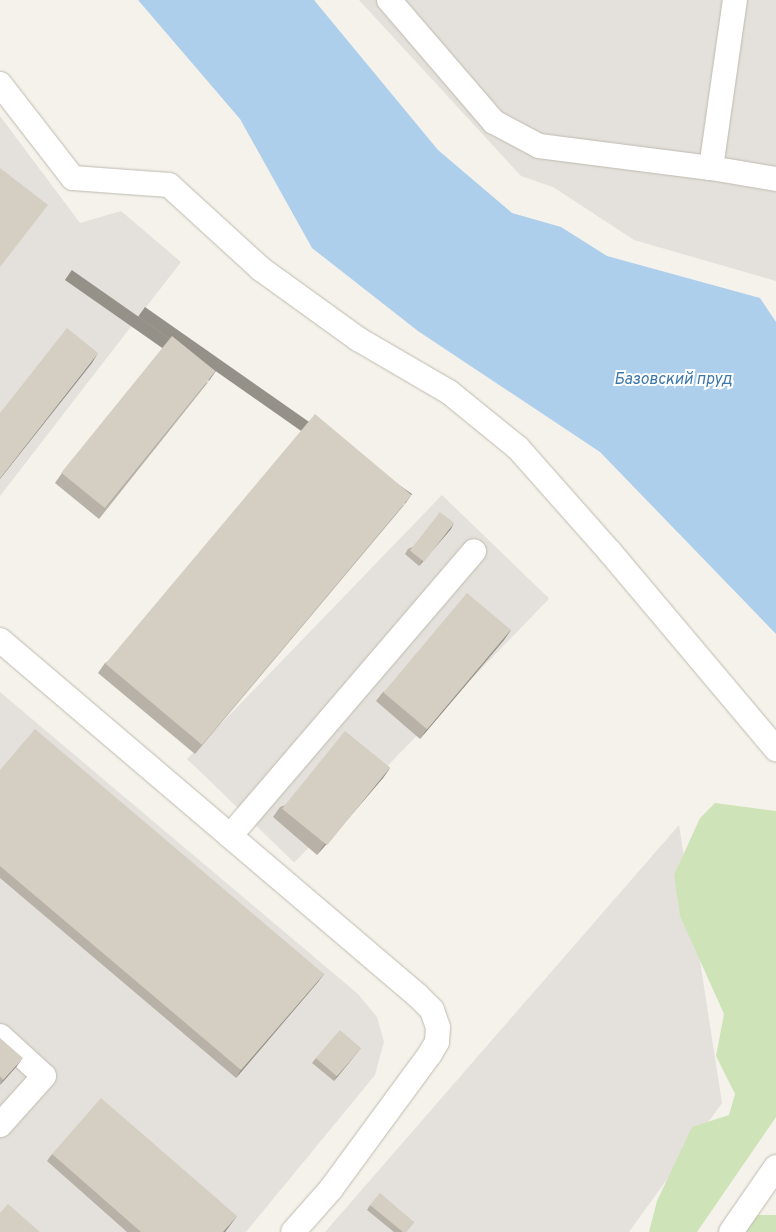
<!DOCTYPE html>
<html>
<head>
<meta charset="utf-8">
<style>
	body { margin:0 }
	#map { position:relative; width:776px; height:1232px; overflow:hidden; background:#f4f2eb; font-family:Overpass,sans-serif }
	div>[style] { position:absolute }
	.industrial>* { inset:0; background:#e4e1dc; transform-origin:0 0 }
	.green>* { inset:0; background:#cee4b8 }
	.water>* { inset:0; background:#aecfeb }
	.roads { filter:drop-shadow(0 0 1px #bfbaae) drop-shadow(0 0 1px #bfbaae) }
	.minor>* { height:24px; margin:-12px; padding:0 12px; transform-origin:12px; border-radius:12px; background:#fff }
	.wall>* { inset:0; background:#b7b1a7 }
	.shaded-wall>* { inset:0; background:#959088; transform-origin:0 0 }
	.building>* { inset:0; background:#d5cec2; transform-origin:0 0 }
	span { translate:-50% -50%; white-space:nowrap; text-align:center; line-height:1.15; -webkit-text-stroke:4px #fff; paint-order:stroke }
	.water-label { font-size:16px; color:#3b77ab; font-style:italic }
</style>
</head>
<body>
<div id="map">
	<div class="industrial">
		<div style="clip-path:polygon(359px 0,776px 0,776px 281px,634px 240px,553px 187px,521px 176px)"></div>
		<div style="clip-path:polygon(0 116px,80px 223px,121px 211px,181px 262px,0 496px)"></div>
		<div style="left:442px;top:495px;width:149px;height:367px;rotate:44deg"></div>
		<div style="clip-path:polygon(0 692px,358px 994px,377px 1017px,384px 1042px,375px 1075px,246px 1232px,0 1232px)"></div>
		<div style="clip-path:polygon(679px 825px,722px 1103px,629px 1232px,325px 1232px)"></div>
	</div>
	<div class="green">
		<div style="clip-path:polygon(715px 803px,776px 811px,776px 1117px,697px 1232px,649px 1232px,657px 1201px,692px 1127px,729px 1115px,735px 1094px,716px 1056px,724px 1014px,680px 916px,674px 875px,700px 818px)"></div>
		<div style="clip-path:polygon(753px 1215px,776px 1215px,776px 1232px,737px 1232px)"></div>
	</div>
	<div class="water">
		<div style="clip-path:polygon(138px 0,314px 0,438px 150px,512px 213px,561px 227px,607px 256px,760px 298px,776px 322px,776px 634px,600px 452px,418px 331px,312px 248px,240px 119px)"></div>
	</div>
	<div class="roads">
		<div class="minor">
			<div style="left:389px;top:0;width:161px;rotate:49.3deg"></div>
			<div style="left:494px;top:122px;width:51px;rotate:28.1deg"></div>
			<div style="left:539px;top:146px;width:173px;rotate:7.3deg"></div>
			<div style="left:711px;top:168px;width:66px;rotate:9.6deg"></div>
			<div style="left:0;top:84px;width:119px;rotate:52.2deg"></div>
			<div style="left:73px;top:178px;width:96px;rotate:4.2deg"></div>
			<div style="left:169px;top:185px;width:125px;rotate:42.4deg"></div>
			<div style="left:261px;top:269px;width:120px;rotate:35.8deg"></div>
			<div style="left:358px;top:339px;width:105px;rotate:30.2deg"></div>
			<div style="left:449px;top:392px;width:89px;rotate:39.1deg"></div>
			<div style="left:518px;top:448px;width:139px;rotate:48.5deg"></div>
			<div style="left:610px;top:552px;width:258px;rotate:49.9deg"></div>
			<div style="left:711px;top:168px;width:170px;rotate:-81.9deg"></div>
			<div style="left:0;top:640px;width:548px;rotate:40.41deg"></div>
			<div style="left:417px;top:995px;width:21px;rotate:45deg"></div>
			<div style="left:432px;top:1010px;width:18px;rotate:71deg"></div>
			<div style="left:438px;top:1027px;width:15px;rotate:94deg"></div>
			<div style="left:437px;top:1042px;width:14px;rotate:120deg"></div>
			<div style="left:430px;top:1054px;width:167px;rotate:126.3deg"></div>
			<div style="left:331px;top:1189px;width:57px;rotate:131.5deg"></div>
			<div style="left:230px;top:836px;width:375px;rotate:-49.4deg"></div>
			<div style="left:0;top:1036px;width:59px;rotate:42.3deg"></div>
			<div style="left:44px;top:1076px;width:66px;rotate:131.9deg"></div>
			<div style="left:731px;top:1232px;width:79px;rotate:-55.3deg"></div>
		</div>
	</div>
	<div class="wall">
		<div style="clip-path:polygon(209px 381px,99px 519px,55px 483px,62px 473px)"></div>
		<div style="clip-path:polygon(405px 504px,195px 754px,98px 673px,105px 663px)"></div>
		<div style="clip-path:polygon(451px 529px,419px 566px,405px 554px,408px 549px)"></div>
		<div style="clip-path:polygon(511px 630px,504px 640px,420px 739px,376px 701px,383px 692px)"></div>
		<div style="clip-path:polygon(390px 768px,383px 778px,317px 855px,273px 817px,280px 807px)"></div>
		<div style="clip-path:polygon(0 770px,324px 974px,318px 982px,236px 1078px,0 878px)"></div>
		<div style="clip-path:polygon(0 1038px,17px 1066px,0 1085px)"></div>
		<div style="clip-path:polygon(361px 1048px,334px 1081px,312px 1063px,316px 1058px)"></div>
		<div style="clip-path:polygon(52px 1154px,237px 1216px,225px 1232px,127px 1232px,47px 1161px)"></div>
		<div style="clip-path:polygon(370px 1205px,414px 1222px,406px 1232px,394px 1232px,367px 1210px)"></div>
	</div>
	<div class="shaded-wall">
		<div style="clip-path:polygon(98px 353px,92px 363px,0 479px,0 478px)"></div>
		<div style="left:216px;top:371px;width:12px;height:176px;rotate:125deg"></div>
		<div style="left:412px;top:494px;width:12px;height:326px;rotate:125deg"></div>
		<div style="clip-path:polygon(454px 523px,451px 529px,419px 566px,422px 561px)"></div>
		<div style="clip-path:polygon(511px 630px,504px 640px,420px 739px,427px 729px)"></div>
		<div style="clip-path:polygon(390px 768px,383px 778px,317px 855px,324px 845px)"></div>
		<div style="clip-path:polygon(324px 974px,318px 982px,236px 1078px,241px 1070px)"></div>
		<div style="clip-path:polygon(361px 1048px,357px 1053px,334px 1081px,337px 1076px)"></div>
		<div style="clip-path:polygon(23px 1058px,17px 1066px,0 1085px,3px 1080px)"></div>
		<div style="clip-path:polygon(237px 1216px,225px 1232px,223px 1232px)"></div>
	</div>
	<div class="building">
		<div style="clip-path:polygon(0 168px,48px 205px,0 267px)"></div>
		<div style="clip-path:polygon(67px 328px,98px 353px,0 478px,0 413px)"></div>
		<div style="left:172px;top:336px;width:56px;height:176px;rotate:39deg"></div>
		<div style="left:315px;top:414px;width:126px;height:326px;rotate:40deg"></div>
		<div style="left:440px;top:512px;width:18px;height:49px;rotate:38deg"></div>
		<div style="left:467px;top:593px;width:57px;height:130px;rotate:40deg"></div>
		<div style="clip-path:polygon(35px 729px,324px 974px,241px 1070px,0 866px,0 770px)"></div>
		<div style="left:345px;top:731px;width:58px;height:100px;rotate:39deg"></div>
		<div style="left:340px;top:1030px;width:28px;height:37px;rotate:41deg"></div>
		<div style="clip-path:polygon(0 1038px,23px 1058px,3px 1080px,0 1076px)"></div>
		<div style="clip-path:polygon(101px 1098px,237px 1216px,223px 1232px,141px 1232px,52px 1154px)"></div>
		<div style="clip-path:polygon(380px 1193px,414px 1222px,406px 1232px,403px 1232px,370px 1205px)"></div>
		<div style="clip-path:polygon(8px 1204px,40px 1232px,0 1232px,0 1213px)"></div>
	</div>
	<div class="water-label">
		<span style="left:673px;top:380px">Базовский пруд</span>
	</div>
</div>
</body>
</html>
